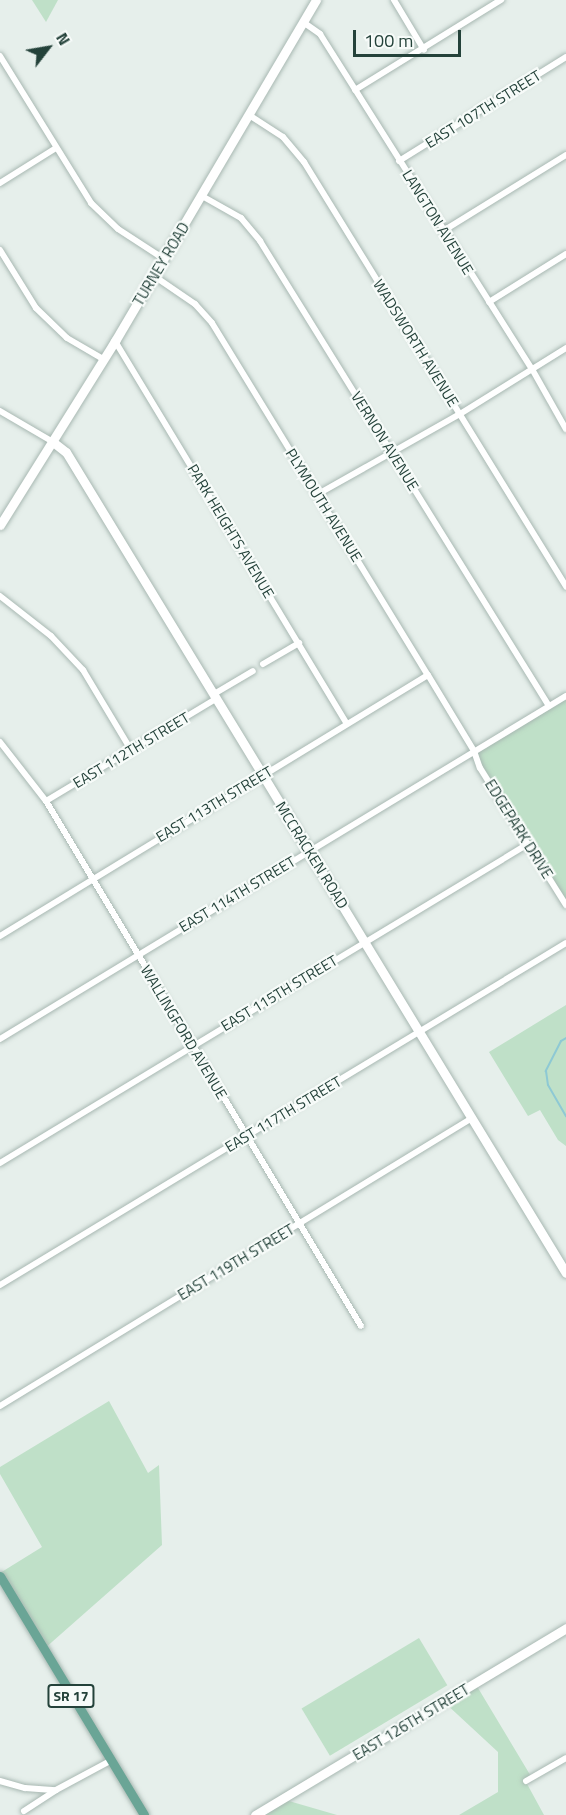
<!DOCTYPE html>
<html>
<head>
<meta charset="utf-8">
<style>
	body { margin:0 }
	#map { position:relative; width:566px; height:1815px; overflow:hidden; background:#e6efeb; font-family:"Titillium Web",sans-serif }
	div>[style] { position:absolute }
	.green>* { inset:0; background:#bfe0c8; transform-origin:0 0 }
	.stream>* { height:2px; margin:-1px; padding:0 1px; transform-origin:1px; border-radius:1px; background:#8ec9d4 }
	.roads { filter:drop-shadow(0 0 2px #a8b8b2) drop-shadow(0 0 2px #a8b8b2) }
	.street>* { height:6px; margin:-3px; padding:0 3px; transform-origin:3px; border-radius:3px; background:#fff }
	.secondary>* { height:9px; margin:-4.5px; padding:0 4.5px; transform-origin:4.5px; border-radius:4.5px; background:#fff }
	.primary>* { height:9px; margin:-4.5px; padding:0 4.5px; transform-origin:4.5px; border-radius:4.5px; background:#6aa596 }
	span { translate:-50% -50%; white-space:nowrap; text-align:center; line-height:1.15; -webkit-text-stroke:4.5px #f7fbf9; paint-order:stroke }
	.shield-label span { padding:2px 4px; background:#f7fbf9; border:2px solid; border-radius:4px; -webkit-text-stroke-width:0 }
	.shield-label { font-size:14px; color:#24423a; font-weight:700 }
	.street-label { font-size:15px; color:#24423a }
	.north { position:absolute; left:18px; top:18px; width:60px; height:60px; -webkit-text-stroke:4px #f7fbf9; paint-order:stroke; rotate:59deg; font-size:16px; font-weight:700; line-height:24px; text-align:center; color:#24423a }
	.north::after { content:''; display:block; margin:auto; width:21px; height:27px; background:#24423a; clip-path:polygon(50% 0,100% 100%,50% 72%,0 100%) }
	.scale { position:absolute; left:353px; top:30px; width:108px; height:27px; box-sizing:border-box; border:3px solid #24423a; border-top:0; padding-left:8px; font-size:18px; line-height:21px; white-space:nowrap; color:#24423a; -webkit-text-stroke:4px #f7fbf9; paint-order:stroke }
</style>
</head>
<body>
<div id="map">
	<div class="green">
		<div style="clip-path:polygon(32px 0,58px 0,46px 22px)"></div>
		<div style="clip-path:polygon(566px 696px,566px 906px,480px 768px,474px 751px)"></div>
		<div style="clip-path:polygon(566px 1005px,566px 1146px,558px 1140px,540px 1110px,528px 1116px,489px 1052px)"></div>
		<div style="clip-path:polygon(109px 1401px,148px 1473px,159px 1465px,162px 1545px,44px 1649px,0 1573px,42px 1547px,0 1474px,0 1467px)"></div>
		<div style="left:419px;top:1638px;width:55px;height:137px;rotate:59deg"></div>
		<div style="clip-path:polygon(475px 1683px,532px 1778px,526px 1782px,544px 1815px,459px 1815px,498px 1792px,498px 1752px,444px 1702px)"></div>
		<div style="clip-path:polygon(282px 1799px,337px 1815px,255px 1815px)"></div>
	</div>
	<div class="stream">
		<div style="left:566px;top:1038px;width:6px;rotate:149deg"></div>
		<div style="left:561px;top:1041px;width:34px;rotate:117deg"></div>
		<div style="left:546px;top:1071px;width:14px;rotate:82deg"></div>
		<div style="left:548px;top:1085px;width:36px;rotate:60deg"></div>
	</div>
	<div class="roads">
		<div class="street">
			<div style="left:394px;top:0;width:58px;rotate:59deg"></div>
			<div style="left:303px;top:22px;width:21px;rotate:35deg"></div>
			<div style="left:320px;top:34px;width:396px;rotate:57.7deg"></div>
			<div style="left:532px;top:369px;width:69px;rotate:60.5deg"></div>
			<div style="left:0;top:56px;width:173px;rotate:58.2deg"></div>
			<div style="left:91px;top:203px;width:37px;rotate:44deg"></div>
			<div style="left:118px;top:229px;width:55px;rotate:33.1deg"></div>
			<div style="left:355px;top:90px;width:172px;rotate:-31.7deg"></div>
			<div style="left:249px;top:115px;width:40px;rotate:32.9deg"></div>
			<div style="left:283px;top:137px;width:33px;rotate:50deg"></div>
			<div style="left:304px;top:162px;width:499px;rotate:58.3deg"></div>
			<div style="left:399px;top:161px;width:197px;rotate:-31.9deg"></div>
			<div style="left:0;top:183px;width:66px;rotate:-32deg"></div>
			<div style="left:202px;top:196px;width:45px;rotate:29.4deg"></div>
			<div style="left:241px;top:218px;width:30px;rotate:50deg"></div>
			<div style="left:260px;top:241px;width:547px;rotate:58.14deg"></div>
			<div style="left:443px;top:231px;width:145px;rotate:-31.7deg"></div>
			<div style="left:0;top:250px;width:68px;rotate:58.2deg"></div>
			<div style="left:36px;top:308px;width:43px;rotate:44.1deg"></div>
			<div style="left:67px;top:338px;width:42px;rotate:30.3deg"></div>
			<div style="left:154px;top:276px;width:50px;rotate:34.3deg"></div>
			<div style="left:195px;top:304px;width:25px;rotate:48deg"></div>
			<div style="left:212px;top:323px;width:413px;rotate:58.5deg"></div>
			<div style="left:428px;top:675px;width:89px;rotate:58.8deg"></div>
			<div style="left:474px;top:751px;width:18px;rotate:71deg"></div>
			<div style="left:480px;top:768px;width:162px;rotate:57.9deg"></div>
			<div style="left:489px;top:302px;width:91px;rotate:-31.9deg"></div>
			<div style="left:115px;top:341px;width:446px;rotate:58.8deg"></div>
			<div style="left:0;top:411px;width:61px;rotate:30.3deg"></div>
			<div style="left:318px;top:494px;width:163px;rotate:-29.4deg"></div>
			<div style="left:460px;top:414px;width:125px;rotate:-31.9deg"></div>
			<div style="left:0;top:596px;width:65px;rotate:38.1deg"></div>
			<div style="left:51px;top:636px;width:47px;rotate:46.7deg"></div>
			<div style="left:83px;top:670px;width:93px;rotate:59deg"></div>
			<div style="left:263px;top:664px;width:42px;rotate:-30.3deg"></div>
			<div style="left:214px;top:694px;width:45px;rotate:-30.5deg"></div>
			<div style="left:0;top:742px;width:75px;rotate:52.1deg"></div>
			<div style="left:46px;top:801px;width:612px;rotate:59.04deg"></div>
			<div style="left:46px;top:801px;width:198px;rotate:-31deg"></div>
			<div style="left:0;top:936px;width:501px;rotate:-31.38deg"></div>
			<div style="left:0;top:1039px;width:662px;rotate:-31.22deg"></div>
			<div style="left:0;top:1163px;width:617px;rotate:-31.14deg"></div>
			<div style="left:0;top:1285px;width:661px;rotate:-31.14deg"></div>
			<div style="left:0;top:1406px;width:553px;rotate:-31.39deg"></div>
			<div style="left:0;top:1781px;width:26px;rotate:16deg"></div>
			<div style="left:25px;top:1788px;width:31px;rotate:4deg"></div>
			<div style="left:56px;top:1790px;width:61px;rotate:-28.2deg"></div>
			<div style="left:526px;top:1781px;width:46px;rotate:-29.9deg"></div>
			<div style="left:24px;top:1811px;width:38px;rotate:-33deg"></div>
		</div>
		<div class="secondary">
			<div style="left:53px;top:442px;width:16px;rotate:38deg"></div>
			<div style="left:66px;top:452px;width:961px;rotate:58.66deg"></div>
			<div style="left:0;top:525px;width:217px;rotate:-58deg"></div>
			<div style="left:115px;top:341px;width:396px;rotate:-59.5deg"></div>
			<div style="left:255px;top:1815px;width:363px;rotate:-31deg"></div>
		</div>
		<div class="primary">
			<div style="left:0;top:1576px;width:279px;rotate:58.9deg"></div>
		</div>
	</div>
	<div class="shield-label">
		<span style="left:71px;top:1696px">SR 17</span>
	</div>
	<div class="street-label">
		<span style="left:483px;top:109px;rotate:-32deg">EAST 107TH STREET</span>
		<span style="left:438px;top:222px;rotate:58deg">LANGTON AVENUE</span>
		<span style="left:161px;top:264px;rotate:-59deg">TURNEY ROAD</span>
		<span style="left:416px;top:343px;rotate:58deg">WADSWORTH AVENUE</span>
		<span style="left:385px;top:441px;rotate:58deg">VERNON AVENUE</span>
		<span style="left:324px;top:505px;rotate:58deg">PLYMOUTH AVENUE</span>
		<span style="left:231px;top:531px;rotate:59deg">PARK HEIGHTS AVENUE</span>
		<span style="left:131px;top:750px;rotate:-31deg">EAST 112TH STREET</span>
		<span style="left:214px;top:804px;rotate:-31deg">EAST 113TH STREET</span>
		<span style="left:519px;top:829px;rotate:58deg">EDGEPARK DRIVE</span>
		<span style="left:312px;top:855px;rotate:58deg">MCCRACKEN ROAD</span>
		<span style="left:237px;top:894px;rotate:-31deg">EAST 114TH STREET</span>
		<span style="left:279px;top:993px;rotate:-31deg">EAST 115TH STREET</span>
		<span style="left:184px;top:1032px;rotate:59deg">WALLINGFORD AVENUE</span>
		<span style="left:283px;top:1114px;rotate:-31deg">EAST 117TH STREET</span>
		<span style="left:236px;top:1262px;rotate:-31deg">EAST 119TH STREET</span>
		<span style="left:411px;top:1722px;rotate:-31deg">EAST 126TH STREET</span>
	</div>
	<div class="north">N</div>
	<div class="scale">100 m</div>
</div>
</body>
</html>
